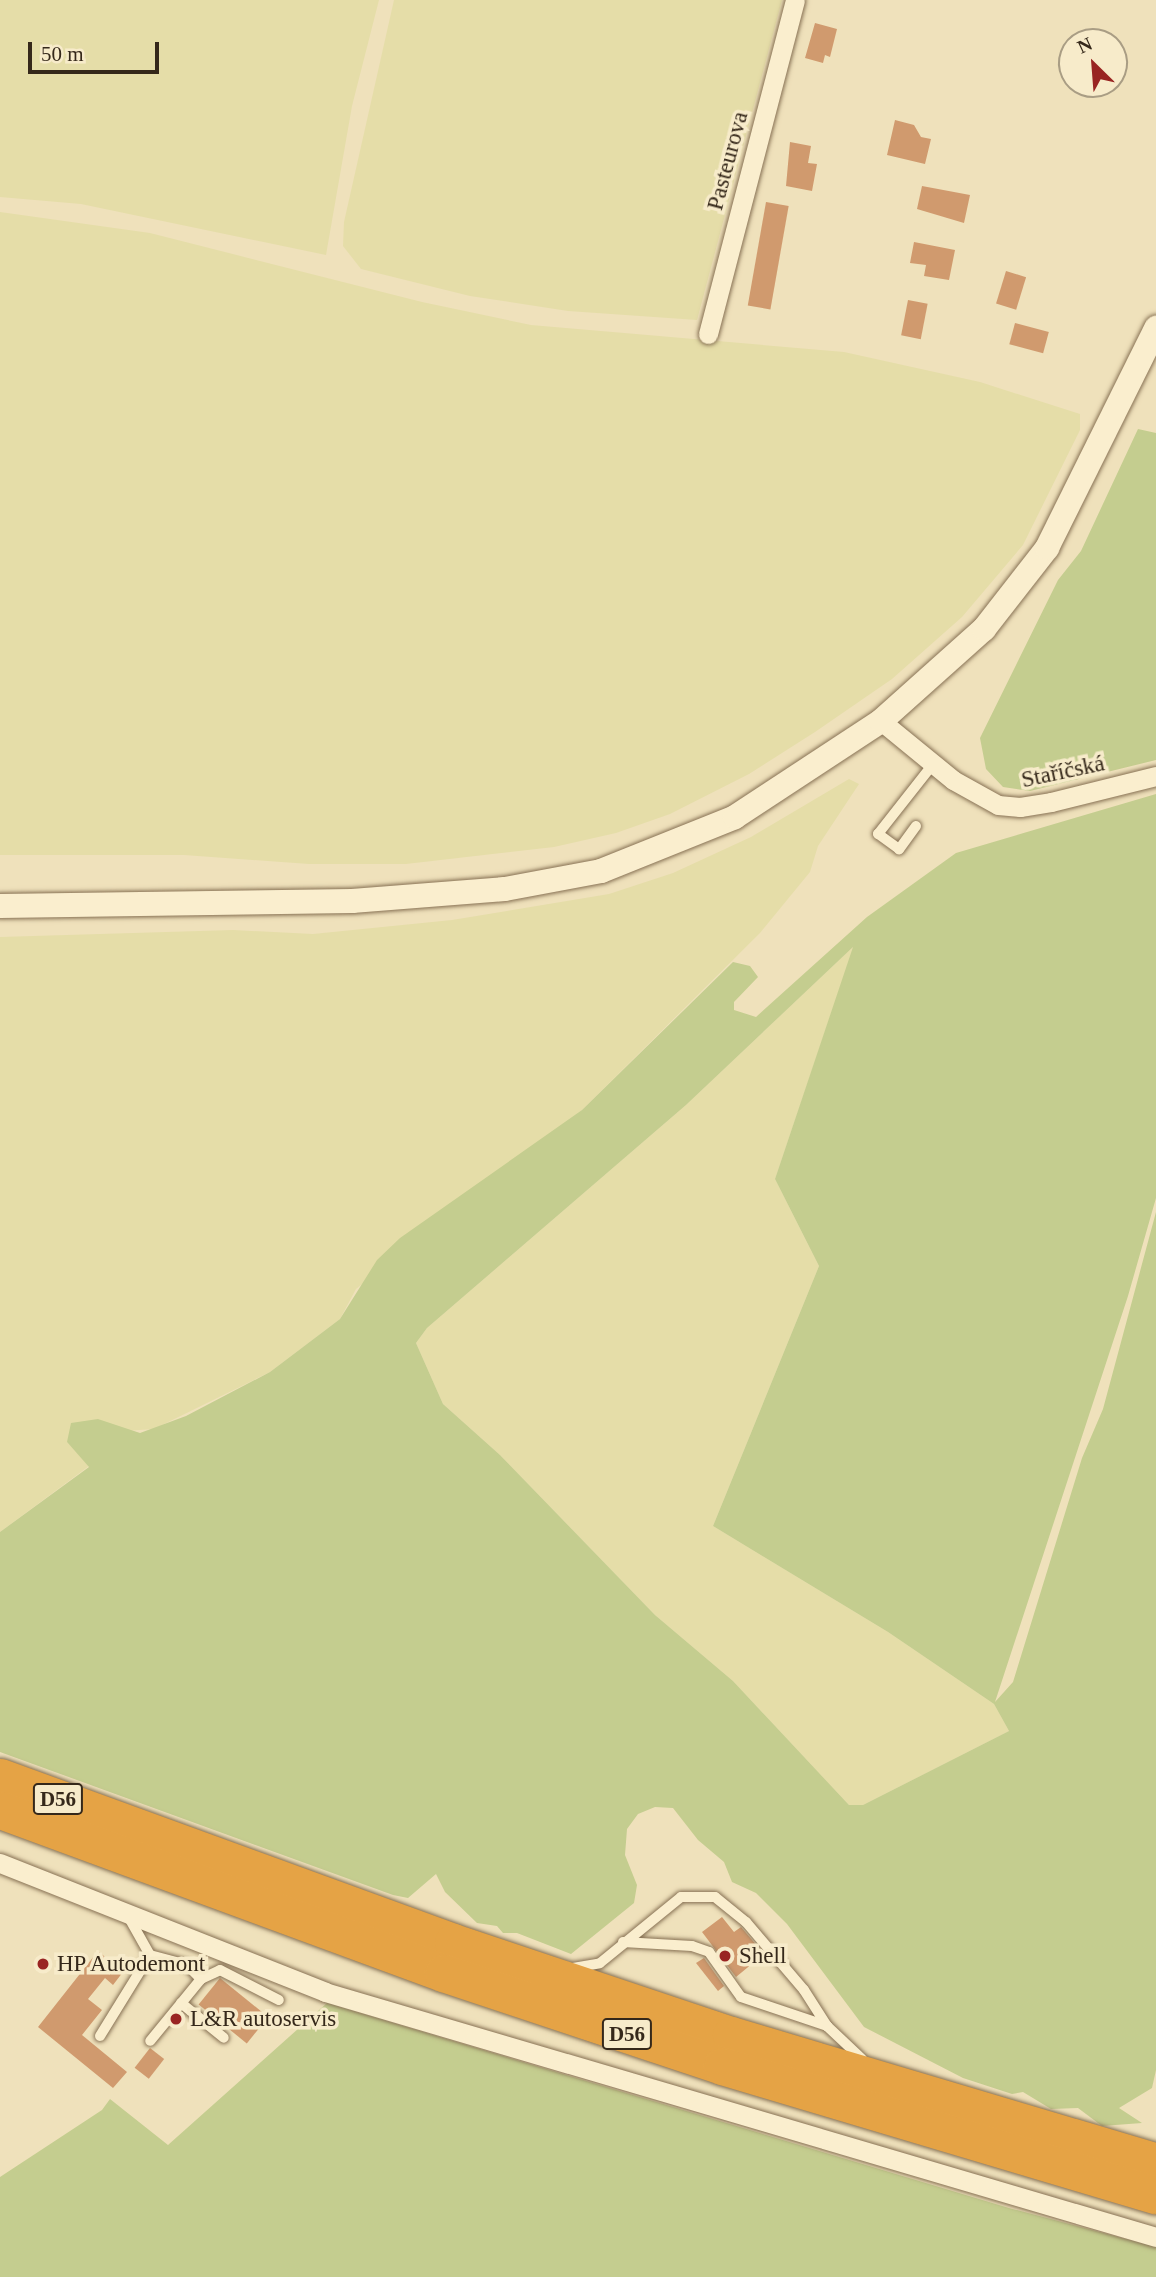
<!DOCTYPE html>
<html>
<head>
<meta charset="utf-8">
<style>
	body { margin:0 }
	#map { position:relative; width:1156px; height:2277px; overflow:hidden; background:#efe1bb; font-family:"Times New Roman",serif }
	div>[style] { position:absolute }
	.farmland>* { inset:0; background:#e5dda8 }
	.green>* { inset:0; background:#c4cd8f }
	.building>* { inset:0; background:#d09a6e; transform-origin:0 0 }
	.roads { filter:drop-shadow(0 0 2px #877154) drop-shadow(0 0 2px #877154) }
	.service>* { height:10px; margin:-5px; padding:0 5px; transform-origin:5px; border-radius:5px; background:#faeece }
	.minor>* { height:19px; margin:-9.5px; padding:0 9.5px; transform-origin:9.5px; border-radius:9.5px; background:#faeece }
	.tertiary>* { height:24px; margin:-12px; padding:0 12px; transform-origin:12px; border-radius:12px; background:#faeece }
	.motorway>* { height:37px; margin:-18.5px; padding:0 18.5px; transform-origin:18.5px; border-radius:18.5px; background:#e5a345 }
	.dots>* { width:19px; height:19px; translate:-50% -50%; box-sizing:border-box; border:4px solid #f7ebca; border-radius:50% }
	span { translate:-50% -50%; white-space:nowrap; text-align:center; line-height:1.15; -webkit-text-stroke:7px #f7ebca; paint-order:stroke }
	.shield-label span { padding:2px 5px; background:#f7ebca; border:2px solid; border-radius:5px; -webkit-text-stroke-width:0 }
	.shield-label { font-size:21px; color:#35281a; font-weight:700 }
	.street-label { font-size:23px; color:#35281a }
	.poi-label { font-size:23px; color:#35281a }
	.left { translate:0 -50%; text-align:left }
	.north { position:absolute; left:1058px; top:28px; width:70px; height:70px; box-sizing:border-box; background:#f7ebca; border:2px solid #a99d84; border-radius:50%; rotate:335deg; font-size:19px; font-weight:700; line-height:28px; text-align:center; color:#35281a }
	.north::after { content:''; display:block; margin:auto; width:24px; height:32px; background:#992422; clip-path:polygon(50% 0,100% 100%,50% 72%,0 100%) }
	.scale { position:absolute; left:28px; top:42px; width:131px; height:32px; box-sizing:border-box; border:4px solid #35281a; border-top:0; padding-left:9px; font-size:21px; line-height:24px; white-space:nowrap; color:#35281a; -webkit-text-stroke:5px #f7ebca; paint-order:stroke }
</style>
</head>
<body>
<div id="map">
	<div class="farmland">
		<div style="clip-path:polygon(0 0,379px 0,352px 106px,326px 255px,81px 204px,0 197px)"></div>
		<div style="clip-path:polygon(394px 0,782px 0,697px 320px,568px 311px,470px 296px,361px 269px,343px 246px,344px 222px)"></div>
		<div style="clip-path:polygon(0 212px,150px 233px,422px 302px,531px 325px,844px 352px,980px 382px,1080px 414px,1080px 430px,1023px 545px,962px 617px,892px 679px,815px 732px,749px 774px,670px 814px,616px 833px,554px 847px,406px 864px,309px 864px,184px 855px,0 855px)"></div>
		<div style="clip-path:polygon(849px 779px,859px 784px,818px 846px,810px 872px,760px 933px,582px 1110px,356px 1289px,340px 1319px,270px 1372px,154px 1429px,124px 1431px,98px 1419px,67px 1442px,89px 1466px,0 1532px,0 937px,233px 930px,313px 934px,452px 920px,609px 894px,673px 873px,751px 837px)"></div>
		<div style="clip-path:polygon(854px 946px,775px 1179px,819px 1266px,713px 1526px,888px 1632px,994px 1704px,1009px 1731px,863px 1805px,849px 1805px,733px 1681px,655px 1615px,500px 1455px,443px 1404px,416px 1343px,427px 1328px,686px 1105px)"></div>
	</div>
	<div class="green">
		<div style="clip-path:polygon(1138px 429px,1156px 433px,1156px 760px,1030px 791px,1003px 787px,986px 769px,980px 738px,1058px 580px,1081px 551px)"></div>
		<div style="clip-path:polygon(evenodd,1156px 794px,1156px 1198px,1128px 1296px,995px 1702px,1013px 1682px,1082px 1458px,1103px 1409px,1156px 1212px,1156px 2070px,1152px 2088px,1119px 2108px,1142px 2123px,1102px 2126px,1078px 2108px,1051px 2109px,1023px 2092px,1012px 2094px,963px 2078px,864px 2027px,787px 1924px,756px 1893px,732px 1882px,724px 1862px,698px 1840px,673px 1808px,655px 1807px,638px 1814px,627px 1829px,625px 1855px,637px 1885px,634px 1903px,571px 1954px,517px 1933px,503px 1933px,497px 1926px,477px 1923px,445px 1892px,436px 1874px,408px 1898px,393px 1895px,0 1752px,0 1532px,89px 1467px,67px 1442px,71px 1423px,98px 1419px,140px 1433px,186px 1416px,270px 1372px,340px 1319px,377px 1260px,400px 1238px,582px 1110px,733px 962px,750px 966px,758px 977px,734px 1002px,734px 1010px,756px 1017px,867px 917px,956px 853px,1156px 794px,853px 947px,775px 1179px,819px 1266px,713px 1526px,888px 1632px,994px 1704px,1009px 1731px,863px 1805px,849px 1805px,733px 1681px,655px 1615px,500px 1455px,443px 1404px,416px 1343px,427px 1328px,686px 1105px,853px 947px)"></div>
		<div style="clip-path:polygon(327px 2003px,1009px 2208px,1156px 2247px,1156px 2277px,0 2277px,0 2177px,102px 2110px,110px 2099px,168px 2145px)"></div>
	</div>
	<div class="building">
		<div style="clip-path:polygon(815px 23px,837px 29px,830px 57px,825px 55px,823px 63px,805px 58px)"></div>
		<div style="clip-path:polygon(895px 120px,914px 125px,921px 137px,931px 139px,925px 164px,887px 155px)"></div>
		<div style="clip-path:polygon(790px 142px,811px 146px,808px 163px,817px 164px,812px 191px,786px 186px)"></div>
		<div style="clip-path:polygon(922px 186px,970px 195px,964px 223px,917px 209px)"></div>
		<div style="left:766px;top:202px;width:23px;height:105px;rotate:10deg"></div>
		<div style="clip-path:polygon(914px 242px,955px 250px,949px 280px,924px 276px,926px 265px,910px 263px)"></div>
		<div style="left:1006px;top:271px;width:21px;height:34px;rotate:17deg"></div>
		<div style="left:908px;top:300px;width:20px;height:36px;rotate:11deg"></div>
		<div style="left:1015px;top:323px;width:35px;height:22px;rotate:15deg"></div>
		<div style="clip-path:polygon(722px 1917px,734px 1932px,741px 1927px,764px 1954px,736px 1977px,702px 1932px)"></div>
		<div style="clip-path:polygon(98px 1951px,123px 1972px,113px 1985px,105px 1978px,88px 1999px,102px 2010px,82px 2035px,127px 2072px,113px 2088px,38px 2027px)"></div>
		<div style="clip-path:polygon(704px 1958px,724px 1986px,718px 1991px,696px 1963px)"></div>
		<div style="left:220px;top:1978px;width:62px;height:34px;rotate:39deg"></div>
		<div style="left:150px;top:2048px;width:18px;height:25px;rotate:38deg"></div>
	</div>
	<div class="roads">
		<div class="service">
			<div style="left:916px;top:826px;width:29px;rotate:126deg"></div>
			<div style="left:899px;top:849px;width:26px;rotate:-144deg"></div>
			<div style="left:878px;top:834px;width:89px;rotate:-51.8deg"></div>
			<div style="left:128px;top:1916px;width:45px;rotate:60.6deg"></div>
			<div style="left:150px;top:1955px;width:38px;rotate:15deg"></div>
			<div style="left:187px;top:1965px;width:20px;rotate:45deg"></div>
			<div style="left:201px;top:1979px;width:80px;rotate:129.4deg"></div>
			<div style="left:623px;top:1942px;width:69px;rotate:3.3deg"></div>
			<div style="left:692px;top:1946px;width:18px;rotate:19deg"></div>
			<div style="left:709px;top:1952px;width:55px;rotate:54.6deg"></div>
			<div style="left:741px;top:1997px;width:91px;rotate:18.6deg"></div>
			<div style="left:573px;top:1968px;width:27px;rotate:-10deg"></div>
			<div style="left:600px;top:1963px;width:104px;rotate:-39.2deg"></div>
			<div style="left:681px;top:1897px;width:34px"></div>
			<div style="left:715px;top:1897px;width:40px;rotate:39deg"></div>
			<div style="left:746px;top:1922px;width:89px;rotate:49.5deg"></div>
			<div style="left:804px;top:1990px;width:43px;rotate:57.4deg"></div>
			<div style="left:827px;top:2026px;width:48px;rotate:43.3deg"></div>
			<div style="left:201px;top:1979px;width:21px;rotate:-25deg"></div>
			<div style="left:220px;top:1970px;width:66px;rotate:27deg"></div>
			<div style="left:181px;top:2003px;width:55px;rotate:39.1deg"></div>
			<div style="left:100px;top:2036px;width:95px;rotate:-58.3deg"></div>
		</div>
		<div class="minor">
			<div style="left:708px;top:334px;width:345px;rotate:-75.4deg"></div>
			<div style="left:881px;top:721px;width:93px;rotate:39.3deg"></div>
			<div style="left:953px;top:780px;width:51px;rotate:29.1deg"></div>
			<div style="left:998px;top:805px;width:22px;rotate:5deg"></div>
			<div style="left:1020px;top:807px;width:31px;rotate:-9deg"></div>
			<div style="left:1051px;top:802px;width:108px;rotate:-13.9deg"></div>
			<div style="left:0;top:1863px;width:350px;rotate:21.6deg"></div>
			<div style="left:325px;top:1992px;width:866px;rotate:16.43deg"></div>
		</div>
		<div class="tertiary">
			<div style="left:0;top:906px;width:352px;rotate:-0.8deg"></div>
			<div style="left:352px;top:901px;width:153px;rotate:-4.5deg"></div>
			<div style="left:505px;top:889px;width:98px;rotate:-10.6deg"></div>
			<div style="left:601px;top:871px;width:144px;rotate:-21.9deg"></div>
			<div style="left:735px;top:817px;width:175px;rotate:-33.3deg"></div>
			<div style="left:881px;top:721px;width:138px;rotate:-41.8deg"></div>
			<div style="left:984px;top:629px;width:103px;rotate:-52.1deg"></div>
			<div style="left:1047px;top:548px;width:246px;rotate:-63.6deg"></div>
		</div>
		<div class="motorway">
			<div style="left:0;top:1777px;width:482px;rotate:20deg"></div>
			<div style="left:453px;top:1942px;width:293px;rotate:18.5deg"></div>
			<div style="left:731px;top:2035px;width:444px;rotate:16.6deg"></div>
			<div style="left:0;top:1810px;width:472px;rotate:20.2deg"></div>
			<div style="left:443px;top:1973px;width:294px;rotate:18.4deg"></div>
			<div style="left:722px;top:2066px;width:453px;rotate:16.6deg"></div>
		</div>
	</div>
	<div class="dots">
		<div style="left:725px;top:1956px;background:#992422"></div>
		<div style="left:43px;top:1964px;background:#992422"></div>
		<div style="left:176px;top:2019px;background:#992422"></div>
	</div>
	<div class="shield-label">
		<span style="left:58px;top:1799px">D56</span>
		<span style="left:627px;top:2034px">D56</span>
	</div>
	<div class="street-label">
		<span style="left:728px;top:161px;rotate:-75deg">Pasteurova</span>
		<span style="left:1063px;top:772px;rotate:-12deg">Staříčská</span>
	</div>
	<div class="poi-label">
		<span class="left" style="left:739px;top:1956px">Shell</span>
		<span class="left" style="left:57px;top:1964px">HP Autodemont</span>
		<span class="left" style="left:190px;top:2019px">L&amp;R autoservis</span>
	</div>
	<div class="north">N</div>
	<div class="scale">50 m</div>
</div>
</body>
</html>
